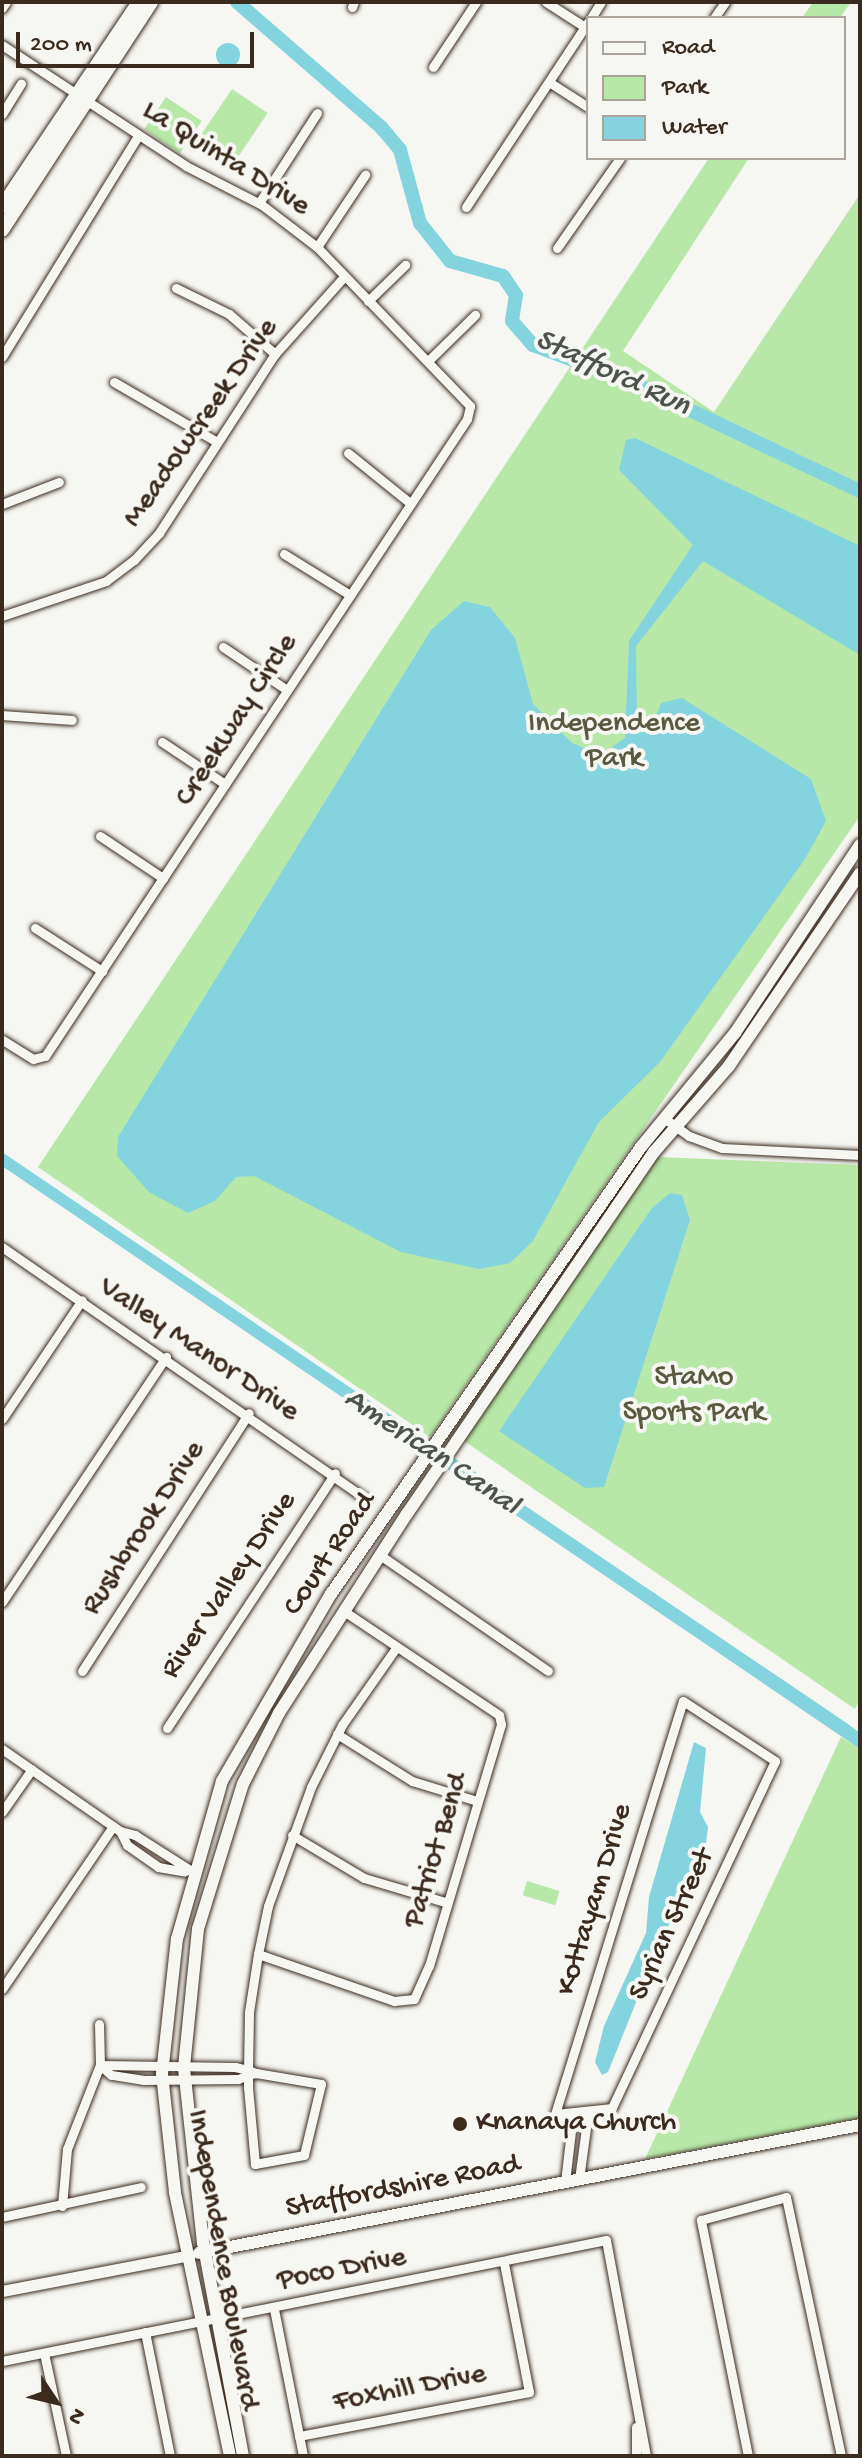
<!DOCTYPE html>
<html>
<head>
<meta charset="utf-8">
<style>
	body { margin:0 }
	#map { position:relative; width:862px; height:2458px; overflow:hidden; background:#f6f6f2; font-family:"Gochi Hand",sans-serif }
	div>[style] { position:absolute }
	.green>* { inset:0; background:#b7e8a8; transform-origin:0 0 }
	.water>* { inset:0; background:#84d4df }
	.round { border-radius:50% }
	.river>* { height:14px; margin:-7px; padding:0 7px; transform-origin:7px; border-radius:7px; background:#84d4df }
	.roads { filter:drop-shadow(0 0 2px #3b2a1e) drop-shadow(0 0 2px #3b2a1e) }
	.minor>* { height:9px; margin:-4.5px; padding:0 4.5px; transform-origin:4.5px; border-radius:4.5px; background:#f6f6f2 }
	.tertiary>* { height:11px; margin:-5.5px; padding:0 5.5px; transform-origin:5.5px; border-radius:5.5px; background:#f6f6f2 }
	.secondary>* { height:12px; margin:-6px; padding:0 6px; transform-origin:6px; border-radius:6px; background:#f6f6f2 }
	.primary>* { height:14px; margin:-7px; padding:0 7px; transform-origin:7px; border-radius:7px; background:#f6f6f2 }
	.dots>* { width:22px; height:22px; translate:-50% -50%; box-sizing:border-box; border:4px solid #f6f6f2; border-radius:50% }
	span { translate:-50% -50%; white-space:nowrap; text-align:center; line-height:1.15; -webkit-text-stroke:8px #f6f6f2; paint-order:stroke }
	.street-label { font-size:30px; color:#3b2a1e }
	.park-label { font-size:30px; color:#5a5a40 }
	.poi-label { font-size:30px; color:#3b2a1e }
	.left { translate:0 -50%; text-align:left }
	.water-label { font-size:32px; color:#4d544e; font-style:italic }
	.frame { position:absolute; inset:0; border:4px solid #3b2a1e; pointer-events:none }
	.legend { position:absolute; left:586px; top:16px; width:260px; height:144px; box-sizing:border-box; background:#f6f6f2; border:2px solid #aba49d; margin:0; padding:10px 14px; list-style:none; font-size:24px; color:#3b2a1e }
	.legend li { display:flex; align-items:center; gap:16px; height:40px }
	.legend b { width:40px; border:2px solid #aba49d }
	.north { position:absolute; left:16px; top:2362px; width:80px; height:80px; -webkit-text-stroke:6px #f6f6f2; paint-order:stroke; rotate:125deg; font-size:22px; font-weight:700; line-height:32px; text-align:center; color:#3b2a1e }
	.north::after { content:''; display:block; margin:auto; width:28px; height:36px; background:#3b2a1e; clip-path:polygon(50% 0,100% 100%,50% 72%,0 100%) }
	.scale { position:absolute; left:16px; top:32px; width:238px; height:36px; box-sizing:border-box; border:4px solid #3b2a1e; border-top:0; padding-left:10px; font-size:24px; line-height:28px; white-space:nowrap; color:#3b2a1e; -webkit-text-stroke:6px #f6f6f2; paint-order:stroke }
</style>
</head>
<body>
<div id="map">
	<div class="green">
		<div style="clip-path:polygon(813px 2px,851px 2px,840px 18px,802px 18px)"></div>
		<div style="left:232px;top:89px;width:43px;height:58px;rotate:34deg"></div>
		<div style="left:166px;top:97px;width:43px;height:39px;rotate:34deg"></div>
		<div style="clip-path:polygon(709px 158px,749px 158px,623px 351px,714px 412px,860px 194px,860px 816px,430px 1437px,38px 1167px)"></div>
		<div style="clip-path:polygon(657px 1157px,860px 1165px,860px 1699px,855px 1709px,464px 1441px)"></div>
		<div style="clip-path:polygon(841px 1737px,860px 1749px,860px 2118px,645px 2159px)"></div>
		<div style="left:527px;top:1881px;width:34px;height:15px;rotate:17deg"></div>
	</div>
	<div class="water">
		<div class="round" style="left:216px;top:43px;width:24px;height:24px"></div>
		<div style="clip-path:polygon(635px 438px,860px 546px,860px 655px,703px 561px,636px 646px,637px 734px,652px 728px,661px 703px,682px 698px,811px 779px,826px 821px,805px 859px,660px 1062px,599px 1122px,533px 1241px,510px 1263px,479px 1269px,401px 1252px,254px 1176px,236px 1177px,215px 1201px,188px 1213px,149px 1192px,117px 1156px,118px 1137px,431px 630px,464px 601px,490px 607px,515px 638px,533px 704px,572px 743px,601px 755px,625px 738px,629px 641px,693px 545px,619px 470px,626px 440px)"></div>
		<div style="clip-path:polygon(2px 1152px,848px 1724px,860px 1733px,860px 1749px,2px 1166px)"></div>
		<div style="clip-path:polygon(670px 1193px,682px 1195px,690px 1220px,604px 1487px,585px 1488px,499px 1431px,652px 1208px)"></div>
		<div style="clip-path:polygon(694px 1742px,706px 1748px,700px 1812px,708px 1827px,705px 1852px,659px 1945px,608px 2072px,602px 2075px,595px 2062px,604px 2026px,646px 1933px,649px 1897px)"></div>
	</div>
	<div class="river">
		<div style="left:237px;top:2px;width:191px;rotate:41deg"></div>
		<div style="left:381px;top:127px;width:30px;rotate:50deg"></div>
		<div style="left:400px;top:150px;width:76px;rotate:74.7deg"></div>
		<div style="left:420px;top:223px;width:48px;rotate:51.7deg"></div>
		<div style="left:450px;top:261px;width:55px;rotate:15.8deg"></div>
		<div style="left:503px;top:276px;width:23px;rotate:56deg"></div>
		<div style="left:516px;top:295px;width:26px;rotate:99deg"></div>
		<div style="left:512px;top:321px;width:32px;rotate:49deg"></div>
		<div style="left:533px;top:345px;width:103px;rotate:20.6deg"></div>
		<div style="left:629px;top:381px;width:256px;rotate:25.5deg"></div>
	</div>
	<div class="roads">
		<div class="minor">
			<div style="left:546px;top:2px;width:46px;rotate:32.7deg"></div>
			<div style="left:352px;top:7px;width:5px;rotate:-68deg"></div>
			<div style="left:2px;top:8px;width:7px;rotate:-56deg"></div>
			<div style="left:591px;top:18px;width:19px;rotate:-58deg"></div>
			<div style="left:714px;top:18px;width:19px;rotate:-55deg"></div>
			<div style="left:2px;top:45px;width:220px;rotate:33.3deg"></div>
			<div style="left:186px;top:166px;width:85px;rotate:27.2deg"></div>
			<div style="left:262px;top:205px;width:69px;rotate:37.4deg"></div>
			<div style="left:317px;top:247px;width:221px;rotate:46.1deg"></div>
			<div style="left:470px;top:406px;width:13px;rotate:103deg"></div>
			<div style="left:467px;top:419px;width:764px;rotate:123.52deg"></div>
			<div style="left:45px;top:1056px;width:12px;rotate:166deg"></div>
			<div style="left:33px;top:1059px;width:36px;rotate:-148deg"></div>
			<div style="left:433px;top:67px;width:78px;rotate:-56.5deg"></div>
			<div style="left:549px;top:82px;width:46px;rotate:32.7deg"></div>
			<div style="left:2px;top:114px;width:36px;rotate:-58deg"></div>
			<div style="left:259px;top:203px;width:107px;rotate:-57.2deg"></div>
			<div style="left:466px;top:207px;width:222px;rotate:-56.6deg"></div>
			<div style="left:317px;top:247px;width:87px;rotate:-56.3deg"></div>
			<div style="left:557px;top:248px;width:110px;rotate:-55deg"></div>
			<div style="left:176px;top:288px;width:59px;rotate:26.1deg"></div>
			<div style="left:229px;top:314px;width:61px;rotate:41deg"></div>
			<div style="left:368px;top:301px;width:52px;rotate:-44.2deg"></div>
			<div style="left:2px;top:357px;width:259px;rotate:-58.4deg"></div>
			<div style="left:428px;top:361px;width:66px;rotate:-44.4deg"></div>
			<div style="left:114px;top:382px;width:119px;rotate:30.2deg"></div>
			<div style="left:348px;top:453px;width:80px;rotate:38.9deg"></div>
			<div style="left:2px;top:504px;width:61px;rotate:-21.1deg"></div>
			<div style="left:284px;top:554px;width:78px;rotate:31.8deg"></div>
			<div style="left:2px;top:616px;width:110px;rotate:-18.6deg"></div>
			<div style="left:106px;top:581px;width:35px;rotate:-37deg"></div>
			<div style="left:134px;top:560px;width:37px;rotate:-47deg"></div>
			<div style="left:159px;top:533px;width:213px;rotate:-57.1deg"></div>
			<div style="left:275px;top:354px;width:101px;rotate:-48.2deg"></div>
			<div style="left:223px;top:647px;width:77px;rotate:33.9deg"></div>
			<div style="left:2px;top:715px;width:70px;rotate:4.1deg"></div>
			<div style="left:162px;top:742px;width:76px;rotate:33.7deg"></div>
			<div style="left:100px;top:836px;width:76px;rotate:33.7deg"></div>
			<div style="left:35px;top:928px;width:80px;rotate:32.7deg"></div>
			<div style="left:664px;top:1118px;width:31px;rotate:36deg"></div>
			<div style="left:689px;top:1136px;width:35px;rotate:20deg"></div>
			<div style="left:722px;top:1148px;width:138px;rotate:2.9deg"></div>
			<div style="left:2px;top:1247px;width:441px;rotate:34.7deg"></div>
			<div style="left:2px;top:1419px;width:143px;rotate:-56.1deg"></div>
			<div style="left:380px;top:1555px;width:204px;rotate:34.6deg"></div>
			<div style="left:2px;top:1602px;width:295px;rotate:-56.2deg"></div>
			<div style="left:82px;top:1671px;width:307px;rotate:-57.1deg"></div>
			<div style="left:683px;top:1701px;width:110px;rotate:33.1deg"></div>
			<div style="left:775px;top:1761px;width:383px;rotate:115.2deg"></div>
			<div style="left:612px;top:2108px;width:57px;rotate:174deg"></div>
			<div style="left:555px;top:2114px;width:432px;rotate:-72.8deg"></div>
			<div style="left:167px;top:1728px;width:305px;rotate:-56.6deg"></div>
			<div style="left:337px;top:1734px;width:89px;rotate:32.1deg"></div>
			<div style="left:412px;top:1781px;width:68px;rotate:17.1deg"></div>
			<div style="left:2px;top:1749px;width:144px;rotate:34.8deg"></div>
			<div style="left:120px;top:1831px;width:16px;rotate:15deg"></div>
			<div style="left:135px;top:1835px;width:69px;rotate:32.5deg"></div>
			<div style="left:2px;top:1812px;width:52px;rotate:-55.1deg"></div>
			<div style="left:120px;top:1831px;width:16px;rotate:63deg"></div>
			<div style="left:127px;top:1845px;width:38px;rotate:35deg"></div>
			<div style="left:158px;top:1867px;width:27px;rotate:10deg"></div>
			<div style="left:292px;top:1835px;width:84px;rotate:30.8deg"></div>
			<div style="left:364px;top:1878px;width:84px;rotate:16.5deg"></div>
			<div style="left:258px;top:1954px;width:144px;rotate:19.1deg"></div>
			<div style="left:394px;top:2001px;width:20px;rotate:-6deg"></div>
			<div style="left:414px;top:1999px;width:36px;rotate:-66deg"></div>
			<div style="left:429px;top:1966px;width:252px;rotate:-73.4deg"></div>
			<div style="left:501px;top:1724px;width:9px;rotate:-103deg"></div>
			<div style="left:499px;top:1715px;width:185px;rotate:-146.2deg"></div>
			<div style="left:2px;top:1989px;width:197px;rotate:-55.7deg"></div>
			<div style="left:256px;top:2073px;width:8px;rotate:166deg"></div>
			<div style="left:248px;top:2075px;width:11px;rotate:158deg"></div>
			<div style="left:238px;top:2079px;width:94px;rotate:179.4deg"></div>
			<div style="left:144px;top:2080px;width:33px;rotate:-171deg"></div>
			<div style="left:111px;top:2075px;width:15px;rotate:-138deg"></div>
			<div style="left:100px;top:2065px;width:135px;rotate:0.8deg"></div>
			<div style="left:235px;top:2067px;width:13px;rotate:13deg"></div>
			<div style="left:248px;top:2070px;width:9px;rotate:21deg"></div>
			<div style="left:256px;top:2073px;width:66px;rotate:9.6deg"></div>
			<div style="left:321px;top:2084px;width:73px;rotate:103.5deg"></div>
			<div style="left:304px;top:2155px;width:50px;rotate:169.6deg"></div>
			<div style="left:255px;top:2164px;width:77px;rotate:-95.2deg"></div>
			<div style="left:248px;top:2087px;width:17px;rotate:-90deg"></div>
			<div style="left:248px;top:2070px;width:58px;rotate:-89deg"></div>
			<div style="left:249px;top:2012px;width:59px;rotate:-81.2deg"></div>
			<div style="left:258px;top:1954px;width:49px;rotate:-78.2deg"></div>
			<div style="left:268px;top:1906px;width:127px;rotate:-70.1deg"></div>
			<div style="left:311px;top:1787px;width:69px;rotate:-63.4deg"></div>
			<div style="left:342px;top:1725px;width:94px;rotate:-55deg"></div>
			<div style="left:579px;top:2179px;width:67px;rotate:-82.2deg"></div>
			<div style="left:565px;top:2182px;width:68px;rotate:-83.3deg"></div>
			<div style="left:62px;top:2206px;width:57px;rotate:-85deg"></div>
			<div style="left:67px;top:2149px;width:90px;rotate:-68.6deg"></div>
			<div style="left:100px;top:2065px;width:41px;rotate:-91.4deg"></div>
			<div style="left:2px;top:2217px;width:142px;rotate:-12.2deg"></div>
			<div style="left:274px;top:2309px;width:150px;rotate:78.8deg"></div>
			<div style="left:145px;top:2332px;width:126px;rotate:78.6deg"></div>
			<div style="left:44px;top:2353px;width:105px;rotate:77.9deg"></div>
			<div style="left:2px;top:2361px;width:616px;rotate:-11.33deg"></div>
			<div style="left:606px;top:2240px;width:220px;rotate:79.5deg"></div>
			<div style="left:636px;top:2427px;width:29px;rotate:90deg"></div>
			<div style="left:299px;top:2436px;width:234px;rotate:-10.8deg"></div>
			<div style="left:529px;top:2392px;width:131px;rotate:-101deg"></div>
			<div style="left:748px;top:2456px;width:241px;rotate:-101.3deg"></div>
			<div style="left:701px;top:2220px;width:88px;rotate:-15.1deg"></div>
			<div style="left:786px;top:2197px;width:265px;rotate:78deg"></div>
		</div>
		<div class="tertiary">
			<div style="left:2px;top:2291px;width:191px;rotate:-10.8deg"></div>
		</div>
		<div class="secondary">
			<div style="left:199px;top:2253px;width:673px;rotate:-10.96deg"></div>
			<div style="left:230px;top:2456px;width:270px;rotate:-101.8deg"></div>
			<div style="left:175px;top:2192px;width:119px;rotate:-96.3deg"></div>
			<div style="left:162px;top:2074px;width:136px;rotate:-83.7deg"></div>
			<div style="left:177px;top:1939px;width:164px;rotate:-74.1deg"></div>
			<div style="left:222px;top:1781px;width:216px;rotate:-59.8deg"></div>
			<div style="left:331px;top:1594px;width:544px;rotate:-55.26deg"></div>
			<div style="left:641px;top:1147px;width:148px;rotate:-50.5deg"></div>
			<div style="left:735px;top:1033px;width:226px;rotate:-56.4deg"></div>
			<div style="left:243px;top:2456px;width:217px;rotate:-100.6deg"></div>
			<div style="left:203px;top:2243px;width:177px;rotate:-96.2deg"></div>
			<div style="left:184px;top:2067px;width:139px;rotate:-84.2deg"></div>
			<div style="left:198px;top:1929px;width:152px;rotate:-72.8deg"></div>
			<div style="left:243px;top:1784px;width:80px;rotate:-63.1deg"></div>
			<div style="left:279px;top:1713px;width:237px;rotate:-57.3deg"></div>
			<div style="left:407px;top:1514px;width:438px;rotate:-55.7deg"></div>
			<div style="left:654px;top:1152px;width:114px;rotate:-48.9deg"></div>
			<div style="left:729px;top:1066px;width:233px;rotate:-55.8deg"></div>
		</div>
		<div class="primary">
			<div style="left:2px;top:207px;width:247px;rotate:-56.2deg"></div>
			<div style="left:2px;top:230px;width:272px;rotate:-56.8deg"></div>
		</div>
	</div>
	<div class="dots">
		<div style="left:460px;top:2124px;background:#3b2a1e"></div>
	</div>
	<div class="street-label">
		<span style="left:225px;top:160px;rotate:32deg">La Quinta Drive</span>
		<span style="left:202px;top:424px;rotate:-55deg">Meadowcreek Drive</span>
		<span style="left:238px;top:721px;rotate:-57deg">Creekway Circle</span>
		<span style="left:198px;top:1351px;rotate:34deg">Valley Manor Drive</span>
		<span style="left:145px;top:1529px;rotate:-57deg">Rushbrook Drive</span>
		<span style="left:331px;top:1555px;rotate:-56deg">Court Road</span>
		<span style="left:230px;top:1586px;rotate:-56deg">River Valley Drive</span>
		<span style="left:438px;top:1851px;rotate:-73deg">Patriot Bend</span>
		<span style="left:596px;top:1900px;rotate:-73deg">Kottayam Drive</span>
		<span style="left:673px;top:1925px;rotate:-65deg">Syrian Street</span>
		<span style="left:403px;top:2188px;rotate:-11deg">Staffordshire Road</span>
		<span style="left:221px;top:2260px;rotate:80deg">Independence Boulevard</span>
		<span style="left:342px;top:2271px;rotate:-11deg">Poco Drive</span>
		<span style="left:410px;top:2390px;rotate:-11deg">Foxhill Drive</span>
	</div>
	<div class="park-label">
		<span style="left:614px;top:742px">Independence<br>Park</span>
		<span style="left:694px;top:1396px">StaMo<br>Sports Park</span>
	</div>
	<div class="poi-label">
		<span class="left" style="left:476px;top:2124px">Knanaya Church</span>
	</div>
	<div class="water-label">
		<span style="left:612px;top:374px;rotate:25deg">Stafford Run</span>
		<span style="left:431px;top:1453px;rotate:34deg">American Canal</span>
	</div>
	<div class="frame"></div>
	<ul class="legend">
	<li><b style="height:10px;background:#f6f6f2"></b>Road</li>
	<li><b style="height:22px;background:#b7e8a8"></b>Park</li>
	<li><b style="height:22px;background:#84d4df"></b>Water</li>
	</ul>
	<div class="north">N</div>
	<div class="scale">200 m</div>
</div>
</body>
</html>
